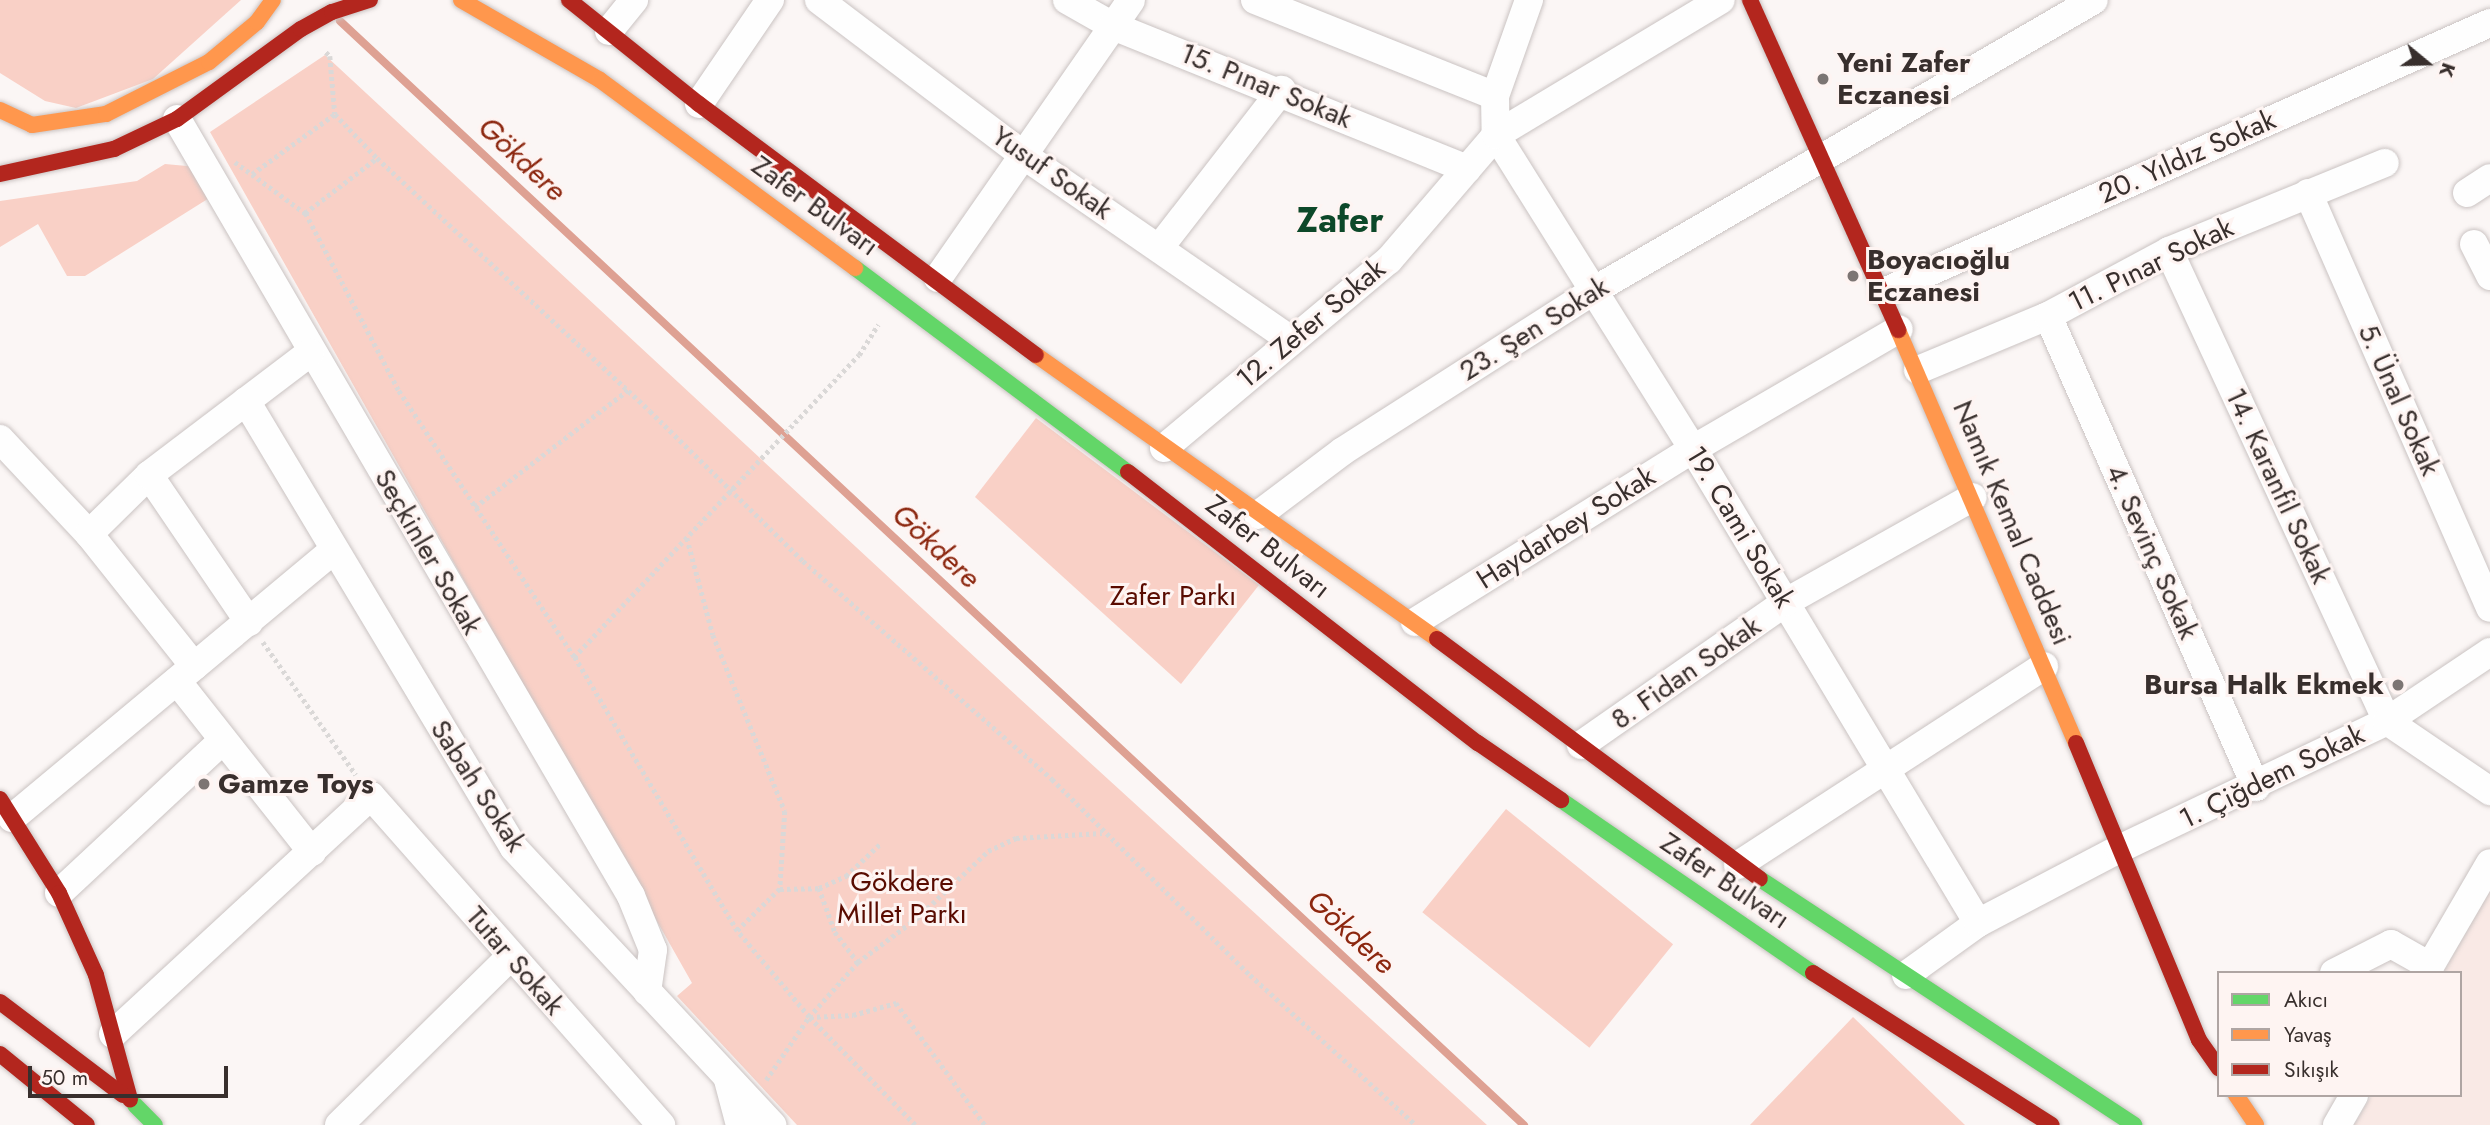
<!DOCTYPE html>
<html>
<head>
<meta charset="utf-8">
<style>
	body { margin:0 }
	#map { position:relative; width:2490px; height:1125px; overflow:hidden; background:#fbf6f5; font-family:Jost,sans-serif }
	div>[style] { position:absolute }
	.built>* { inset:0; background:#f9e9e5 }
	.green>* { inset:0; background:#f9d0c6; transform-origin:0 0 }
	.stream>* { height:8px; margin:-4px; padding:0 4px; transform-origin:4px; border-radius:4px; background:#dea193 }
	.path>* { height:4.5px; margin-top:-2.25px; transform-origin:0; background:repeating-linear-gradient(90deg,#dad8d7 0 3.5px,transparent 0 7px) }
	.roads { filter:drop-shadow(0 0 2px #cac3c2) drop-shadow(0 0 2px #cac3c2) }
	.street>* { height:28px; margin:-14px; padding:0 14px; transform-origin:14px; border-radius:14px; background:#fefefe }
	.fast>* { height:16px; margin:-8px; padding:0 8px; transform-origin:8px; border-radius:8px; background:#63d668 }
	.slow>* { height:16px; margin:-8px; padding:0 8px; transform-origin:8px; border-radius:8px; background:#ff974d }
	.jam>* { height:16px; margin:-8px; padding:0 8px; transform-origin:8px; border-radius:8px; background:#b3261e }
	.dots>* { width:19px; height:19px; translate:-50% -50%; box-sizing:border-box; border:4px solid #fef4f2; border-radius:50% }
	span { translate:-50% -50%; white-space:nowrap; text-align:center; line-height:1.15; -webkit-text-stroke:6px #fef4f2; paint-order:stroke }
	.poi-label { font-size:28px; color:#382f2d; font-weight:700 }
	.left { translate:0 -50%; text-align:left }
	.right { translate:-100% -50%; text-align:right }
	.street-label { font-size:28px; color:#382f2d }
	.park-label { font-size:28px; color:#590b00 }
	.water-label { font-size:30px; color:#8c270f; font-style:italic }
	.district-label { font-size:35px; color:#0c4829; font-weight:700 }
	.legend { position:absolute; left:2217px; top:971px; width:245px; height:126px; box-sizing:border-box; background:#fef4f2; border:2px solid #afa5a3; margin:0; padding:9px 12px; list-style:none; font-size:21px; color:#382f2d }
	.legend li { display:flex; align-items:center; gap:14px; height:35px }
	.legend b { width:35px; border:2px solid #afa5a3 }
	.north { position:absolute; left:2392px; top:28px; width:70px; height:70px; -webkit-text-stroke:5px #fef4f2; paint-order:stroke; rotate:109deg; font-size:19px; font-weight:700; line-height:28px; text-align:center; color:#382f2d }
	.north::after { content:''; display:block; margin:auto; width:24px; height:32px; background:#382f2d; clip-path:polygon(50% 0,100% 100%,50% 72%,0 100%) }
	.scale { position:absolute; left:28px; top:1066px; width:200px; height:32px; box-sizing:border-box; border:4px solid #382f2d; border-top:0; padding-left:9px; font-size:21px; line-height:24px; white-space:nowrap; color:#382f2d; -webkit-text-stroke:5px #fef4f2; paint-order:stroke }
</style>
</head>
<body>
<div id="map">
	<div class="built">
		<div style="clip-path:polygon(2490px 891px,2490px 1125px,2354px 1125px,2372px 1095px,2460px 1095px,2460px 973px,2443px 973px)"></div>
	</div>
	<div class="green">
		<div style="clip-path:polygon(0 0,241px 0,153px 79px,76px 108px,45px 101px,0 73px)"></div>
		<div style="clip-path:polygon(325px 55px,1006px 686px,1487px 1125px,797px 1125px,677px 996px,692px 983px,210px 132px)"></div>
		<div style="clip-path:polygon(165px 164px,198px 167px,214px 195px,85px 276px,67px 276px,38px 224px,0 247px,0 201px,137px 181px)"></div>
		<div style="clip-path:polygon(1036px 418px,1259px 585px,1181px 684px,975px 497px)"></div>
		<div style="left:1506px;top:809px;width:215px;height:133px;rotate:39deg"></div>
		<div style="clip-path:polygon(1853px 1017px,1965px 1125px,1750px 1125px)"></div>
	</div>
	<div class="stream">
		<div style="left:340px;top:21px;width:1619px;rotate:43deg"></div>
	</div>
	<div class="path">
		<div style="left:326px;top:52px;width:6px;rotate:45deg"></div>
		<div style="left:330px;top:56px;width:58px;rotate:85.1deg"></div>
		<div style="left:335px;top:114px;width:61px;rotate:46.3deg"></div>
		<div style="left:235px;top:162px;width:87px;rotate:36.1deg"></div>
		<div style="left:252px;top:174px;width:102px;rotate:-35.9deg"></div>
		<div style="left:475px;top:507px;width:193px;rotate:-37.4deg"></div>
		<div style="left:687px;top:538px;width:100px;rotate:75deg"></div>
		<div style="left:713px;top:635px;width:190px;rotate:67.8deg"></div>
		<div style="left:785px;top:811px;width:78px;rotate:93.7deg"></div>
		<div style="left:780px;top:889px;width:60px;rotate:135.7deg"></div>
		<div style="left:263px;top:642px;width:162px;rotate:55deg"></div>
		<div style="left:574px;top:657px;width:415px;rotate:-46.7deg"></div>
		<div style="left:859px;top:355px;width:36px;rotate:-58deg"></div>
		<div style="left:819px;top:888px;width:47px;rotate:70deg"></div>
		<div style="left:835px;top:932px;width:38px;rotate:53deg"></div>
		<div style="left:780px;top:889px;width:39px;rotate:-1deg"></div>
		<div style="left:819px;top:888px;width:30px;rotate:-24deg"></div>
		<div style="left:846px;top:876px;width:47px;rotate:-43.3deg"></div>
		<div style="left:810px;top:1017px;width:43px;rotate:-2.7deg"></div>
		<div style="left:853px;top:1015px;width:45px;rotate:-15.6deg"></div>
		<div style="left:896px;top:1003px;width:151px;rotate:53.9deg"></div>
		<div style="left:766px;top:1080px;width:76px;rotate:-55.7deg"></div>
		<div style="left:809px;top:1017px;width:74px;rotate:-48.3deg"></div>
		<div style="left:858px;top:962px;width:74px;rotate:-36.7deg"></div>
		<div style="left:917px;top:918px;width:98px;rotate:-43.3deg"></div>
		<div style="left:988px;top:851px;width:31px;rotate:-25deg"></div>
		<div style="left:1016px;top:838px;width:86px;rotate:-3.3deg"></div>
		<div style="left:915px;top:1125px;width:151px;rotate:-134.5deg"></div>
		<div style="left:809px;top:1017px;width:112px;rotate:-129.9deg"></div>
		<div style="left:737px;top:931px;width:319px;rotate:-120.7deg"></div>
		<div style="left:574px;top:657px;width:320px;rotate:-123.4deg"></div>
		<div style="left:398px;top:390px;width:200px;rotate:-117.7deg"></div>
		<div style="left:305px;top:213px;width:91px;rotate:-37.4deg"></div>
		<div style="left:377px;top:158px;width:372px;rotate:42.8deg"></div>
		<div style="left:650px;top:411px;width:214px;rotate:44.4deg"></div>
		<div style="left:803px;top:561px;width:331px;rotate:41.2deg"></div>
		<div style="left:1052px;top:779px;width:279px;rotate:44.7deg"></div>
		<div style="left:1250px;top:975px;width:224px;rotate:42.1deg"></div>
	</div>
	<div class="roads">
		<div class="street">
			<div style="left:819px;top:0;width:256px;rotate:37.2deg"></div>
			<div style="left:1023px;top:155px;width:324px;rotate:34.6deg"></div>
			<div style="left:1067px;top:0;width:53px;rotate:29.5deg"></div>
			<div style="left:1113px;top:26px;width:382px;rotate:22deg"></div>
			<div style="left:1255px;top:0;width:258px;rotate:21.8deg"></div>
			<div style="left:1495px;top:96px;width:39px;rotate:89deg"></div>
			<div style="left:1496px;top:135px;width:371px;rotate:57.9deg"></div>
			<div style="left:1693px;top:449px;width:553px;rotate:58.98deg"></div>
			<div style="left:609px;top:31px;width:40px;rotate:-51deg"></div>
			<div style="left:1495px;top:96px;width:102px;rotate:-70.5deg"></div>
			<div style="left:699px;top:104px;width:126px;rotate:-55.7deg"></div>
			<div style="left:177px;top:119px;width:900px;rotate:59.7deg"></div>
			<div style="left:631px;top:896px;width:58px;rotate:67.8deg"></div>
			<div style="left:653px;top:950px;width:42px;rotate:98.1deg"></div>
			<div style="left:2308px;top:193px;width:453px;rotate:66.3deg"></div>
			<div style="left:2467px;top:193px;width:27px;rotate:-33deg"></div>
			<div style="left:2474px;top:244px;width:36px;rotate:63deg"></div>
			<div style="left:1160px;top:247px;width:199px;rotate:-52.2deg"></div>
			<div style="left:2169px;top:251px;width:518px;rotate:65.12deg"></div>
			<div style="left:2387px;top:721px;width:125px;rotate:34.2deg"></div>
			<div style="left:938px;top:278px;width:338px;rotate:-55.2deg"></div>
			<div style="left:1884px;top:292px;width:663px;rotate:-23.94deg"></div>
			<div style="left:2048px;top:316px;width:515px;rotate:66.17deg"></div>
			<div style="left:1918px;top:370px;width:141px;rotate:-22.6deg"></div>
			<div style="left:2048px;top:316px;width:137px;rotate:-28.2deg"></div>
			<div style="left:2169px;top:251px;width:233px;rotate:-22.2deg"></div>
			<div style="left:246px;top:401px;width:521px;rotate:59.06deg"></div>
			<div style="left:514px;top:848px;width:379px;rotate:47deg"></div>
			<div style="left:0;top:439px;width:130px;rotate:46.9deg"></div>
			<div style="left:89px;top:534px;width:169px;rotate:51.5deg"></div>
			<div style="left:1164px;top:448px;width:293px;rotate:-39.9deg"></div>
			<div style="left:1389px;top:260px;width:165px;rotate:-49.4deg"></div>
			<div style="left:1496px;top:135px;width:262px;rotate:-31deg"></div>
			<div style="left:149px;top:475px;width:178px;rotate:55.8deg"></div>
			<div style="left:1258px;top:515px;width:106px;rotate:-37deg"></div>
			<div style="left:1343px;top:451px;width:297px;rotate:-32.6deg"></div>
			<div style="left:1593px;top:291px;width:579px;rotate:-30.15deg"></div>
			<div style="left:89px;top:534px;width:84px;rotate:-44.5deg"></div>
			<div style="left:149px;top:475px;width:202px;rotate:-37.2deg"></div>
			<div style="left:1415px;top:622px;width:327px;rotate:-31.9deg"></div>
			<div style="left:1693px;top:449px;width:238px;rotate:-30.2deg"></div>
			<div style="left:177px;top:681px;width:218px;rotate:51.7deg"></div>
			<div style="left:1581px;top:745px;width:250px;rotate:-34.9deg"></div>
			<div style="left:1786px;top:602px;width:214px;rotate:-29.3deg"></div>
			<div style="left:12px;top:818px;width:418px;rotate:-39.8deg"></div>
			<div style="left:1738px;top:865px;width:365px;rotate:-33deg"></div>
			<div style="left:59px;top:893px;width:224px;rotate:-43deg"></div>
			<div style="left:2334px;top:973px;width:64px;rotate:-27deg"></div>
			<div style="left:2391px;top:944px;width:45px;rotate:29.4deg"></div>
			<div style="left:2426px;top:973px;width:127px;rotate:-59.8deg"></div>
			<div style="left:1906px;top:975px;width:89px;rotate:-35.8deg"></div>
			<div style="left:1978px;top:923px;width:159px;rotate:-27.7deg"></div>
			<div style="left:2119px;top:849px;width:297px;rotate:-25.5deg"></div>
			<div style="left:2387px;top:721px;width:124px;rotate:-33.8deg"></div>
			<div style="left:113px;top:1034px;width:351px;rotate:-42.7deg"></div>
			<div style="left:371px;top:796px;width:439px;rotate:48.6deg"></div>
			<div style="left:728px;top:1080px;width:47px;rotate:75.1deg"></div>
			<div style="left:339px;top:1125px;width:240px;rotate:-44.5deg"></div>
			<div style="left:2337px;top:1125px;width:34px;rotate:-60deg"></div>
		</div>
		<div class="fast">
			<div style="left:855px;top:268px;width:341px;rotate:36.8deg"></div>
			<div style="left:1561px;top:800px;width:306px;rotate:34.5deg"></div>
			<div style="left:1760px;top:879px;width:448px;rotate:33.3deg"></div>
			<div style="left:135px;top:1105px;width:28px;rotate:45deg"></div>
		</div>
		<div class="slow">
			<div style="left:461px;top:0;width:160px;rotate:29.9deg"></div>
			<div style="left:600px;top:80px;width:317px;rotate:36.4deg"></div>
			<div style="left:0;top:110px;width:35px;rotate:25deg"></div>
			<div style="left:32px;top:125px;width:75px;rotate:-8.5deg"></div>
			<div style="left:106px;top:114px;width:115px;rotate:-26.8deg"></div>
			<div style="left:209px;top:62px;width:62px;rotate:-39.8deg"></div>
			<div style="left:257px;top:22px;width:27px;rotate:-54deg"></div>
			<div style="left:1898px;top:330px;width:450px;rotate:66.7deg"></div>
			<div style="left:1036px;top:355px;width:491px;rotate:35.3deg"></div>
			<div style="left:2236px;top:1095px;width:36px;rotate:56deg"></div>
		</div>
		<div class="jam">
			<div style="left:569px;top:0;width:166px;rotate:38.7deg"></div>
			<div style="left:699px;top:104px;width:420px;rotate:36.7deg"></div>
			<div style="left:1750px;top:0;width:362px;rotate:65.8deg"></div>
			<div style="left:0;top:174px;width:117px;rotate:-12.4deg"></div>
			<div style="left:114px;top:149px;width:70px;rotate:-25.5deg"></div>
			<div style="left:177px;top:119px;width:153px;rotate:-36deg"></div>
			<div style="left:301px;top:29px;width:35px;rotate:-29deg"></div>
			<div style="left:332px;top:12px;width:40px;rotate:-18deg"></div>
			<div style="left:1128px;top:472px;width:443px;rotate:37.8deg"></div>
			<div style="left:1478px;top:743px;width:101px;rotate:34.5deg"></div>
			<div style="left:1437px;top:639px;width:402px;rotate:36.6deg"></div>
			<div style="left:2076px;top:743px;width:321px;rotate:67.5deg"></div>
			<div style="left:2199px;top:1040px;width:35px;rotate:55deg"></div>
			<div style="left:0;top:799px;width:111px;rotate:57.9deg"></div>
			<div style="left:59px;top:893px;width:90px;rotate:65.7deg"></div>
			<div style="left:96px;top:975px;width:129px;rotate:74.7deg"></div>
			<div style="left:1813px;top:973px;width:283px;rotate:32.5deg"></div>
			<div style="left:0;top:1002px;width:154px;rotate:37.1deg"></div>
			<div style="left:0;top:1054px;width:112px;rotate:39.2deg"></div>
		</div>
	</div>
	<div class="dots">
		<div style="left:1823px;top:79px;background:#7c7573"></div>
		<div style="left:1853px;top:276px;background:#7c7573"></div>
		<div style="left:2398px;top:685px;background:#7c7573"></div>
		<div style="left:204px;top:784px;background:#7c7573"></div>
	</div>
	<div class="poi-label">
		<span class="left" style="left:1837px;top:79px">Yeni Zafer<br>Eczanesi</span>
		<span class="left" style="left:1867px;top:276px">Boyacıoğlu<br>Eczanesi</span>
		<span class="right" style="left:2384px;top:685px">Bursa Halk Ekmek</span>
		<span class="left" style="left:218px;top:784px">Gamze Toys</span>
	</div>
	<div class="street-label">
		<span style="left:1266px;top:86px;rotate:22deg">15. Pınar Sokak</span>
		<span style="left:2187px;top:157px;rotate:-24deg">20. Yıldız Sokak</span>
		<span style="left:1052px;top:173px;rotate:35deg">Yusuf Sokak</span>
		<span style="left:815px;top:206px;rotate:36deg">Zafer Bulvarı</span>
		<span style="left:2151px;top:265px;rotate:-26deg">11. Pınar Sokak</span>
		<span style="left:1311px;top:324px;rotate:-40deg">12. Zefer Sokak</span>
		<span style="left:1534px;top:329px;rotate:-32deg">23. Şen Sokak</span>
		<span style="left:2399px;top:400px;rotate:66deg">5. Ünal Sokak</span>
		<span style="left:2278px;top:486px;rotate:65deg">14. Karanfil Sokak</span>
		<span style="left:2012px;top:523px;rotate:67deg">Namık Kemal Caddesi</span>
		<span style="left:1740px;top:527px;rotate:59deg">19. Cami Sokak</span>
		<span style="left:1566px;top:528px;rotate:-32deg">Haydarbey Sokak</span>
		<span style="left:1268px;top:547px;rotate:38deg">Zafer Bulvarı</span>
		<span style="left:428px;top:552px;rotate:60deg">Seçkinler Sokak</span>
		<span style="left:2152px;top:552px;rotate:66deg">4. Sevinç Sokak</span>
		<span style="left:1686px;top:673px;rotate:-35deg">8. Fidan Sokak</span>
		<span style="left:2272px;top:777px;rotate:-26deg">1. Çiğdem Sokak</span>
		<span style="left:478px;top:786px;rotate:57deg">Sabah Sokak</span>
		<span style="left:1725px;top:881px;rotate:34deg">Zafer Bulvarı</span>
		<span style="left:515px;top:961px;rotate:49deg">Tutar Sokak</span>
	</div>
	<div class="park-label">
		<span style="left:1173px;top:596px">Zafer Parkı</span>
		<span style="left:902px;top:898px">Gökdere<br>Millet Parkı</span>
	</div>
	<div class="water-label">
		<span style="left:522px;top:159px;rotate:43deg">Gökdere</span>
		<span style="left:936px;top:546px;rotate:43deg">Gökdere</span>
		<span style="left:1351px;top:932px;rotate:43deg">Gökdere</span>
	</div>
	<div class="district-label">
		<span style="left:1340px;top:220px">Zafer</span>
	</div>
	<ul class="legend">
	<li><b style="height:9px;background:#63d668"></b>Akıcı</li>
	<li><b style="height:9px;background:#ff974d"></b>Yavaş</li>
	<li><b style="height:9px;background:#b3261e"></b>Sıkışık</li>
	</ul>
	<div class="north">K</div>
	<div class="scale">50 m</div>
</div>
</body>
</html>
